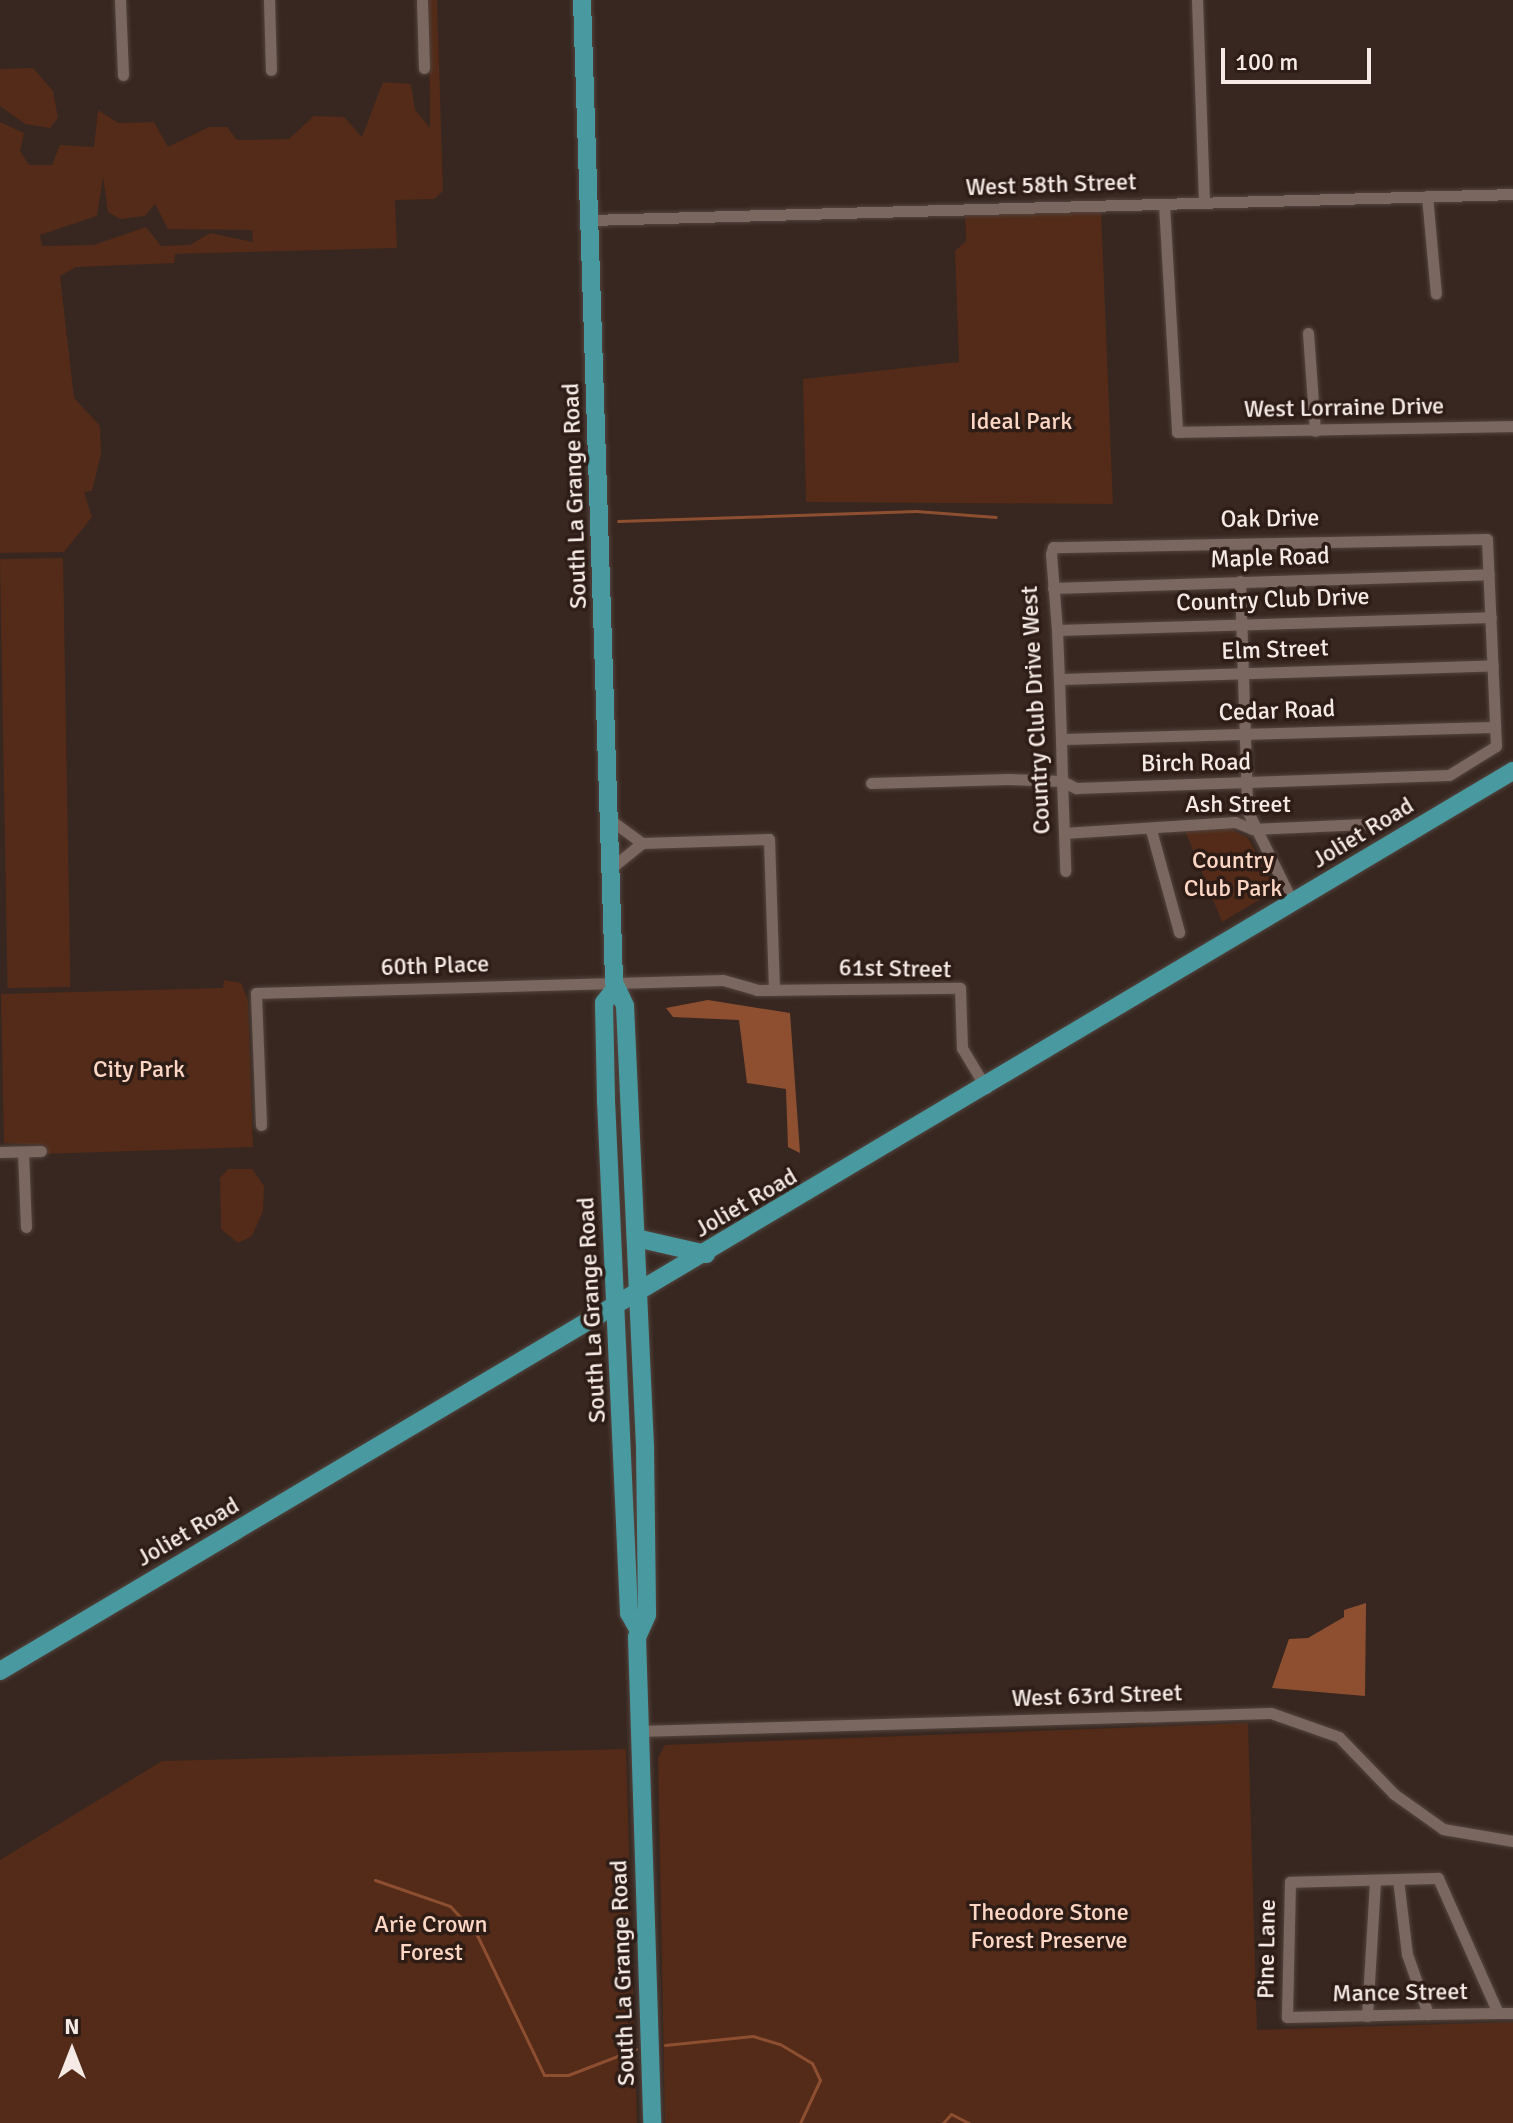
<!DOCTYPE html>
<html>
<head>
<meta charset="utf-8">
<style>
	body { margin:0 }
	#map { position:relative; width:1513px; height:2123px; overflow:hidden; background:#372720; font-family:Signika,sans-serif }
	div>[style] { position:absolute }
	.green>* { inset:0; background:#532b18; transform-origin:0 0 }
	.water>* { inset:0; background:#8e4f31 }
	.stream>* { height:3px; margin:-1.5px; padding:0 1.5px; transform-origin:1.5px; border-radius:1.5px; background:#8e4f31 }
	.roads { filter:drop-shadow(0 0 2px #52443e) drop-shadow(0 0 2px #52443e) }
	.street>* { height:11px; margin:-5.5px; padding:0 5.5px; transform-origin:5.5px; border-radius:5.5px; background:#7a675f }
	.primary>* { height:18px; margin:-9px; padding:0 9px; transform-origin:9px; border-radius:9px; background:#499aa0 }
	span { translate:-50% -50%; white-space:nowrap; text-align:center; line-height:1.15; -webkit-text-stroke:7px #2d1d16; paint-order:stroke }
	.street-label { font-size:24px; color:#f5eae5 }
	.park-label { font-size:24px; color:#fdd6c4 }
	.north { position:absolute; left:32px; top:2011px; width:80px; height:80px; -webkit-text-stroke:6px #2d1d16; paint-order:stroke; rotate:0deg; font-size:22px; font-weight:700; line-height:32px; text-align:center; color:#f5eae5 }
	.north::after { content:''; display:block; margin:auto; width:28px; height:36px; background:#f5eae5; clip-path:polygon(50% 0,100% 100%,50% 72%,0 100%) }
	.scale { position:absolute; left:1221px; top:48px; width:150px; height:36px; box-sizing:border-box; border:4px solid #f5eae5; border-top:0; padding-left:10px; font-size:24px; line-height:28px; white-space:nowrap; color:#f5eae5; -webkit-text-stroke:6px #2d1d16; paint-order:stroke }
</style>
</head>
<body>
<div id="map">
	<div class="green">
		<div style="clip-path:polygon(evenodd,429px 0,437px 0,443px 191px,434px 199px,395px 200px,397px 248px,175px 254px,174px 263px,76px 267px,60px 276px,74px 398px,100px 426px,101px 454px,92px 491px,84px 492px,92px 517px,64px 552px,0 553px,0 122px,24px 133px,20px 151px,29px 165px,52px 165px,60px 145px,94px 147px,98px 110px,118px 123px,154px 122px,168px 147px,209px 127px,227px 127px,237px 140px,289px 139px,314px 116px,344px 117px,362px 137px,383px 82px,411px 84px,415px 110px,430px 128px,429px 0,103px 177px,108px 212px,120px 219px,145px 216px,155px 204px,168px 229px,252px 230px,253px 242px,210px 233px,190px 245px,161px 246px,146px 227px,94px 245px,42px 246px,40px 235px,97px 216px,103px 177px)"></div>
		<div style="clip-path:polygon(33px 68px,53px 91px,58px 118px,50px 128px,25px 124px,0 106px,0 69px)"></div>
		<div style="clip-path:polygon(1101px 210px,1113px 504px,806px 502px,803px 379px,959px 362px,955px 251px,966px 241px,965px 214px)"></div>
		<div style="left:63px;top:558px;width:429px;height:63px;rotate:89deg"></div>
		<div style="clip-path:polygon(1224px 825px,1248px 838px,1276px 890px,1222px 922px,1184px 828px)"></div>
		<div style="clip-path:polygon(224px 980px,241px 983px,248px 1000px,253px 1147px,43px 1154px,43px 1145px,4px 1143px,1px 994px,223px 988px)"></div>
		<div style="clip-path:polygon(228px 1169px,252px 1169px,264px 1186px,263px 1211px,252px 1236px,238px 1243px,221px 1229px,220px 1178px)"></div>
		<div style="clip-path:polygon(1248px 1723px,1257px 2030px,1513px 2022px,1513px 2123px,665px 2123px,658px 1758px,665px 1745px)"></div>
		<div style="clip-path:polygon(626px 1749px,637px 2123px,0 2123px,0 1860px,162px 1761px)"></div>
	</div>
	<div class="water">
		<div style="clip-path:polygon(708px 1000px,790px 1013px,800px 1153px,788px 1147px,786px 1089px,747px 1083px,739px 1020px,673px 1017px,666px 1008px)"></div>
		<div style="clip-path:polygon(1366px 1603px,1365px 1696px,1272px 1688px,1289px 1639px,1308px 1638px,1344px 1617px,1344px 1610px)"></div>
	</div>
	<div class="stream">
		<div style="left:618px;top:521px;width:298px;rotate:-1.9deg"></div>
		<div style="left:916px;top:511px;width:80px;rotate:4.3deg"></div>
		<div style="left:375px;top:1880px;width:79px;rotate:19.1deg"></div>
		<div style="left:450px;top:1906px;width:40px;rotate:47deg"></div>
		<div style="left:477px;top:1935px;width:155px;rotate:64.4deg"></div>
		<div style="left:544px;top:2075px;width:24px"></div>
		<div style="left:568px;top:2075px;width:73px;rotate:-20.9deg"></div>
		<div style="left:665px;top:2045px;width:88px;rotate:-5.8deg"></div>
		<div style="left:753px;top:2036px;width:28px;rotate:17deg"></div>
		<div style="left:780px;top:2044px;width:37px;rotate:31deg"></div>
		<div style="left:812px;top:2063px;width:19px;rotate:65deg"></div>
		<div style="left:820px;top:2080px;width:47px;rotate:114.9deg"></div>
		<div style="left:943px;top:2123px;width:12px;rotate:-48deg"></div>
		<div style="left:951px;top:2114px;width:20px;rotate:27deg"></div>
	</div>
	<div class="roads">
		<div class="street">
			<div style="left:120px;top:0;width:75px;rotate:87.7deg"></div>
			<div style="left:269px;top:0;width:70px;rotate:88.4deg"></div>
			<div style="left:422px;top:0;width:68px;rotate:88.3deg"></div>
			<div style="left:1197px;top:0;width:202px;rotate:88deg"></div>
			<div style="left:1427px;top:196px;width:98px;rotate:84.8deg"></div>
			<div style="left:1164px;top:204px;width:228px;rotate:86.7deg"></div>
			<div style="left:1177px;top:432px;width:336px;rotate:-1deg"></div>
			<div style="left:590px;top:220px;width:923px;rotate:-1.61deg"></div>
			<div style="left:1308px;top:333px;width:98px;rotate:85.9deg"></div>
			<div style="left:1240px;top:581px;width:229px;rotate:88.2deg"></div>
			<div style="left:1247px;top:810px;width:104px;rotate:63.7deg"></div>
			<div style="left:1053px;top:588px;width:436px;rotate:-1.8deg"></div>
			<div style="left:1057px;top:630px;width:434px;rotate:-1.7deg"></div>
			<div style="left:1059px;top:679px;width:434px;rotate:-1.8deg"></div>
			<div style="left:1061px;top:739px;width:434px;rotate:-1.6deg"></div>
			<div style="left:871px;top:783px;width:137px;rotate:-1.7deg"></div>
			<div style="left:1008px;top:779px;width:54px;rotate:2.1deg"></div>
			<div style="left:1062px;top:781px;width:16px;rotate:27deg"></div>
			<div style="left:1076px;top:788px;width:373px;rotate:-2deg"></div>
			<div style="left:1449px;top:775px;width:55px;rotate:-31.7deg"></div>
			<div style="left:1496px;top:746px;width:207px;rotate:-92.5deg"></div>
			<div style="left:1487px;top:539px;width:434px;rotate:178.9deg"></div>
			<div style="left:1053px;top:547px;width:7px;rotate:106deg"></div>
			<div style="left:1051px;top:554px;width:76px;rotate:85.5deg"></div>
			<div style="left:1057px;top:630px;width:49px;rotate:87.7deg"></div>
			<div style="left:1059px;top:679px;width:60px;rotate:88.1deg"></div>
			<div style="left:1061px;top:739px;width:42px;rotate:88.6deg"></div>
			<div style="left:1062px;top:781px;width:52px;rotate:87.8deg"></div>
			<div style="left:1064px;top:833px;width:38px;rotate:88deg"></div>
			<div style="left:609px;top:819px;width:41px;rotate:36deg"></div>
			<div style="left:1151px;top:830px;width:106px;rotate:74.6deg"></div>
			<div style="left:1064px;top:833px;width:171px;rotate:-3.7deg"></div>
			<div style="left:1235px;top:822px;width:18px;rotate:22deg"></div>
			<div style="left:1252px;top:829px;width:113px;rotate:-2.5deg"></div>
			<div style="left:610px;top:869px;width:41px;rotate:-39.1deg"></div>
			<div style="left:642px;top:843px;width:127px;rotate:-1.8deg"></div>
			<div style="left:769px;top:839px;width:151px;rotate:88.1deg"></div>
			<div style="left:261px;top:1125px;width:132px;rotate:-92.2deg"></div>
			<div style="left:256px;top:993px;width:467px;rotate:-1.6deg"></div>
			<div style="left:723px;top:980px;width:35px;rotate:16deg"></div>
			<div style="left:757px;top:990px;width:203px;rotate:-0.6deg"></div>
			<div style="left:960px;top:988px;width:60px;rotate:88.1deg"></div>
			<div style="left:962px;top:1048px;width:47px;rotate:59deg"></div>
			<div style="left:0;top:1152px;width:41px;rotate:-1.4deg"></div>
			<div style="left:23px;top:1152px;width:75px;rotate:87.7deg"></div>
			<div style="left:639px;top:1731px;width:632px;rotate:-1.63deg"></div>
			<div style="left:1271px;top:1713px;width:72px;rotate:19.4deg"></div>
			<div style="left:1339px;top:1737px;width:79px;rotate:46deg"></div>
			<div style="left:1394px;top:1794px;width:60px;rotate:35.5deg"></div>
			<div style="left:1443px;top:1829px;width:71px;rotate:9.7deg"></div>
			<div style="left:1398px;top:1879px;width:76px;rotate:83.2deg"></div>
			<div style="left:1407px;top:1954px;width:64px;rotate:70.7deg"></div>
			<div style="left:1498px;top:2013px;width:148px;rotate:-114deg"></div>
			<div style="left:1438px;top:1878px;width:148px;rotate:178.5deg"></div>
			<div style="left:1290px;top:1882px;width:135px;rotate:91.3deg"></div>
			<div style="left:1287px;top:2017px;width:141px;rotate:-1.2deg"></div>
			<div style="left:1428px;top:2014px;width:70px;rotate:-0.8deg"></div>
			<div style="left:1498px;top:2013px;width:15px"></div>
			<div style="left:1367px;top:2016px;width:136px;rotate:-86.6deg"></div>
		</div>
		<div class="primary">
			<div style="left:582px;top:0;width:983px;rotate:88.13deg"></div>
			<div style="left:614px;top:982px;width:26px;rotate:65deg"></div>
			<div style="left:625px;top:1006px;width:441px;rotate:87.4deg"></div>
			<div style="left:645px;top:1447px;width:168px;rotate:89.3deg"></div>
			<div style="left:647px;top:1615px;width:24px;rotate:114deg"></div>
			<div style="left:637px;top:1637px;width:486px;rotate:88.2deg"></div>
			<div style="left:614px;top:990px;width:16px;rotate:128deg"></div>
			<div style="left:604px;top:1003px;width:97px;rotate:88.8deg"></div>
			<div style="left:606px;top:1100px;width:514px;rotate:87.43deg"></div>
			<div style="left:629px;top:1613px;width:18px;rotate:61deg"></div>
			<div style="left:636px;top:1238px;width:72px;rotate:12.9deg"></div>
			<div style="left:0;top:1671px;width:1760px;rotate:-30.75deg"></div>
		</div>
	</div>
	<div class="street-label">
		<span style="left:1051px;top:185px;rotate:-2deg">West 58th Street</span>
		<span style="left:1344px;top:408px;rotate:-1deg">West Lorraine Drive</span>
		<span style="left:575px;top:496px;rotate:-92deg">South La Grange Road</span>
		<span style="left:1270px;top:519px;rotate:-1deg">Oak Drive</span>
		<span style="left:1270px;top:558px;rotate:-2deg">Maple Road</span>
		<span style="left:1273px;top:600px;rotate:-2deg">Country Club Drive</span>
		<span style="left:1275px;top:650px;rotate:-2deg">Elm Street</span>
		<span style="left:1036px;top:710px;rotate:-93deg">Country Club Drive West</span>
		<span style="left:1277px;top:711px;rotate:-2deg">Cedar Road</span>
		<span style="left:1196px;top:763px;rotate:-1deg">Birch Road</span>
		<span style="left:1238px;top:805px">Ash Street</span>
		<span style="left:1363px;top:833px;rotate:-31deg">Joliet Road</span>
		<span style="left:435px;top:966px;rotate:-2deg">60th Place</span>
		<span style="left:895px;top:969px;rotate:1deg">61st Street</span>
		<span style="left:746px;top:1203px;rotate:-30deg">Joliet Road</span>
		<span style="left:592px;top:1310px;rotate:-93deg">South La Grange Road</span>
		<span style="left:188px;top:1532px;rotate:-30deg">Joliet Road</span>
		<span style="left:1097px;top:1696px;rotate:-2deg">West 63rd Street</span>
		<span style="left:1267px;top:1949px;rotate:-89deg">Pine Lane</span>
		<span style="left:623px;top:1973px;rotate:-92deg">South La Grange Road</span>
		<span style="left:1400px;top:1993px;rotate:-1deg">Mance Street</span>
	</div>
	<div class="park-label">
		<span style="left:1021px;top:422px">Ideal Park</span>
		<span style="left:1233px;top:875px">Country<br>Club Park</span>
		<span style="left:139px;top:1070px">City Park</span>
		<span style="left:1049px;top:1927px">Theodore Stone<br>Forest Preserve</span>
		<span style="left:431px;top:1939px">Arie Crown<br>Forest</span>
	</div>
	<div class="north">N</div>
	<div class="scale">100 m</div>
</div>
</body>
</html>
